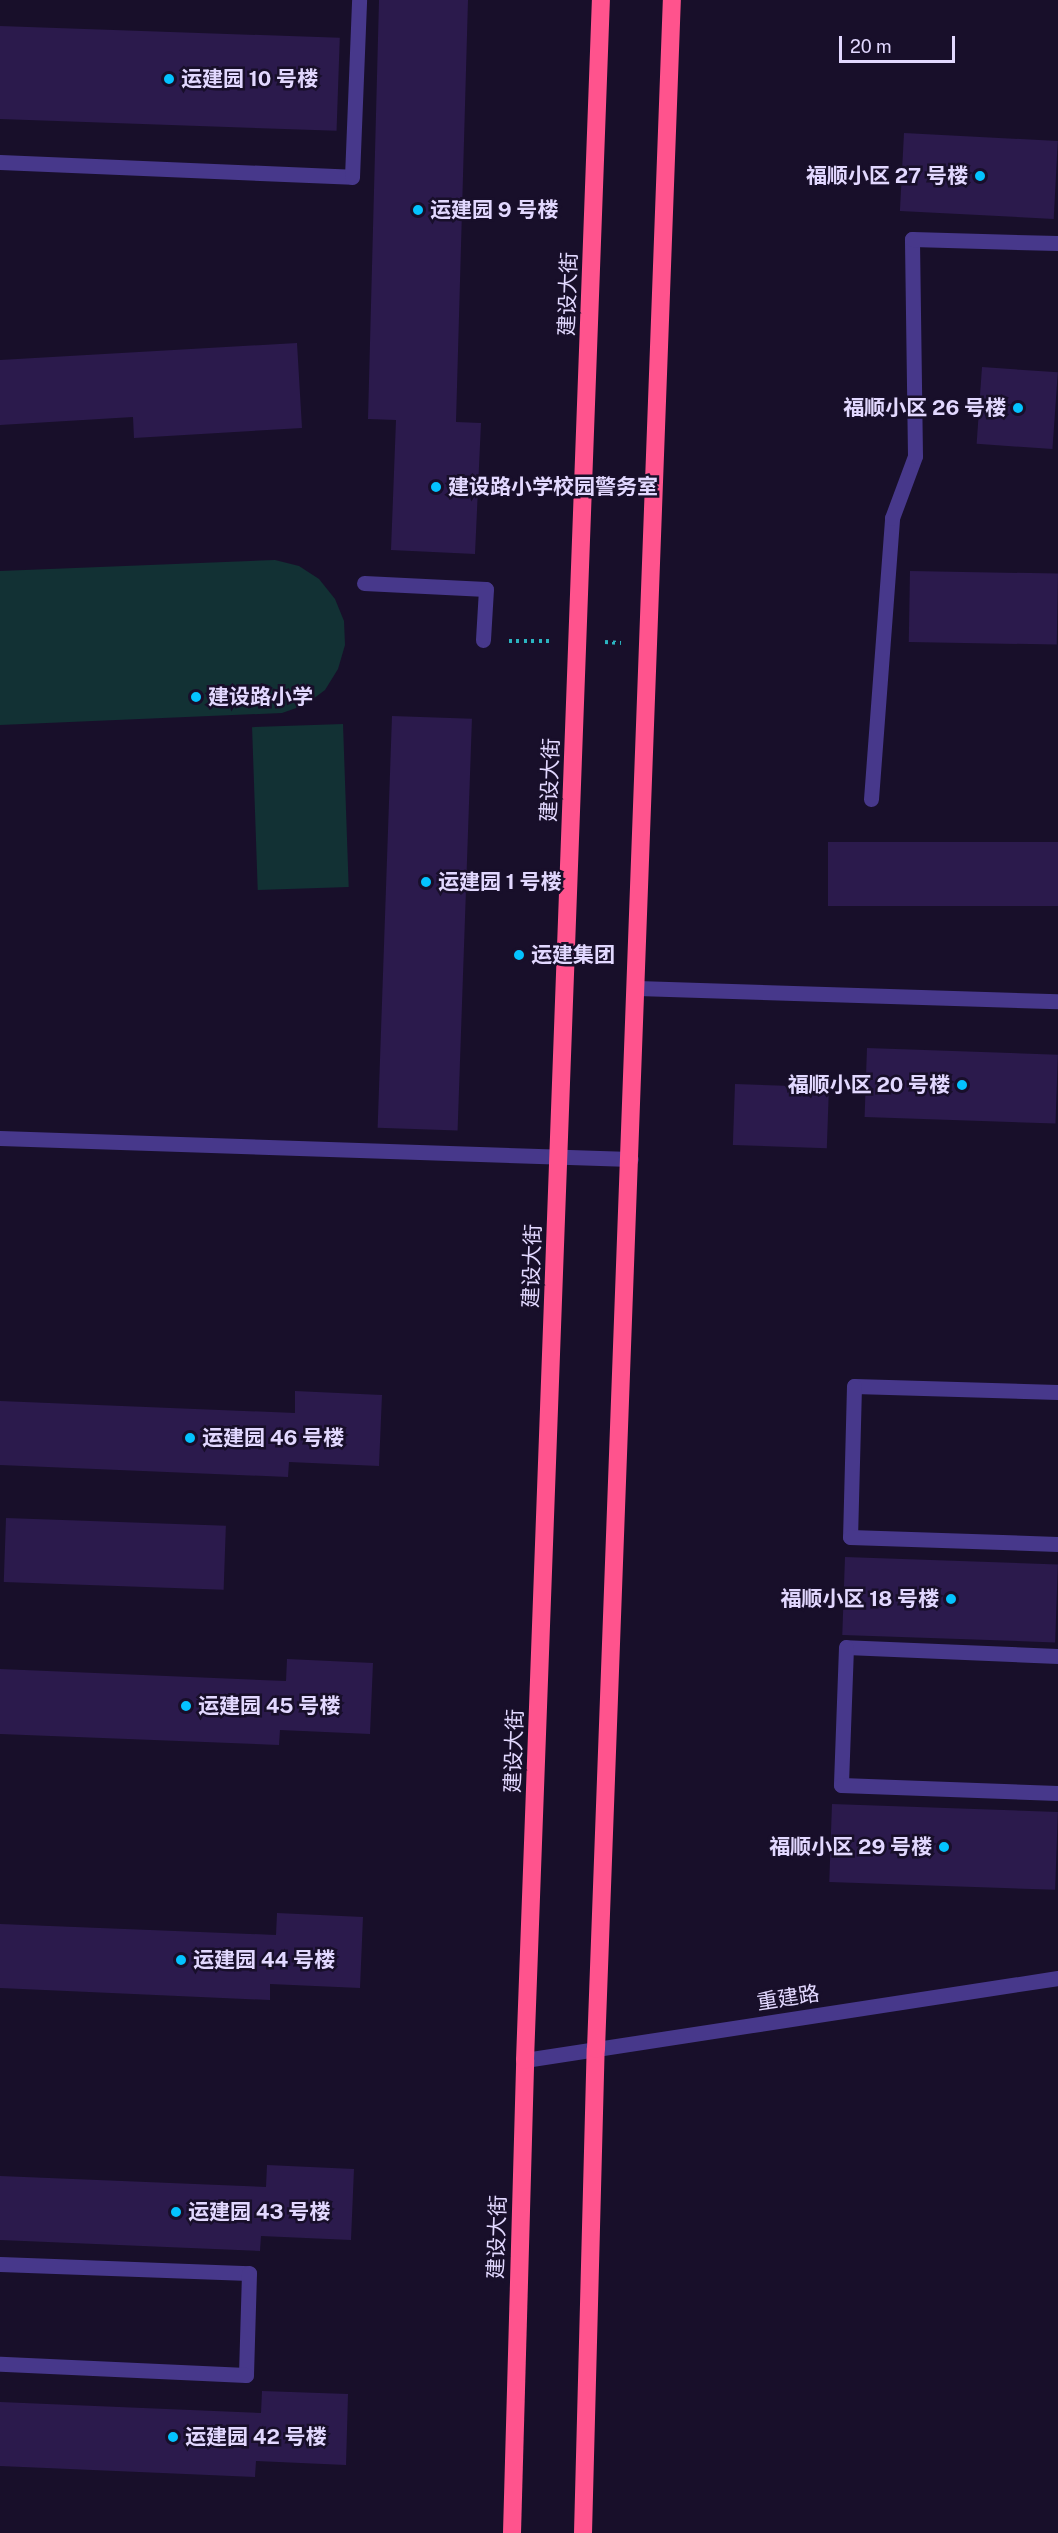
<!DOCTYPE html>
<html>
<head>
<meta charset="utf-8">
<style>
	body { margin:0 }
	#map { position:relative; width:1058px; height:2533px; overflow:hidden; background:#180f2a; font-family:"Public Sans","Noto Sans SC",sans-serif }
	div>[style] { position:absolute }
	.green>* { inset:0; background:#123134; transform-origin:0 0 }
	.building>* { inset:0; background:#2b1a4c; transform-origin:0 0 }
	.path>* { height:4px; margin-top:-2px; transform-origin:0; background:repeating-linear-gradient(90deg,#2bb5c1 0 3px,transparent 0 7.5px) }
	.street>* { height:15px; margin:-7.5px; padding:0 7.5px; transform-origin:7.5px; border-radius:7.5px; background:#47388b }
	.highway>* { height:18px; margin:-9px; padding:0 9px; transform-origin:9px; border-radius:9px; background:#ff538d }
	.dots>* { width:16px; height:16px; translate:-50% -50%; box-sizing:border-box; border:3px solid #180f2a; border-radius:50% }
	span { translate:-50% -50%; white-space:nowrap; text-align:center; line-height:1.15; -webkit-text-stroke:5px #180f2a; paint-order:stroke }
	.poi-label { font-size:21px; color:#e2d8ff; font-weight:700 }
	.left { translate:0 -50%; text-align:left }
	.right { translate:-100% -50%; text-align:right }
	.street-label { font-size:21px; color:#e2d8ff }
	.scale { position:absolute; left:839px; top:36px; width:116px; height:27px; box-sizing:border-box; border:3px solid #e2d8ff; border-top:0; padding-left:8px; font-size:18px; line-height:21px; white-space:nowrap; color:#e2d8ff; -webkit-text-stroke:4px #180f2a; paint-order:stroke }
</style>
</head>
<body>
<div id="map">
	<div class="green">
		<div style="clip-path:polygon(275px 560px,299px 566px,319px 579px,335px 599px,344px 621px,345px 645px,338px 669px,325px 690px,305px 705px,282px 713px,0 725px,0 571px)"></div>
		<div style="left:343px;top:724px;width:163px;height:91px;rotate:88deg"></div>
	</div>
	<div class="building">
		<div style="clip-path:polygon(379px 0,468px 0,456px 422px,481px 423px,475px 554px,391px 550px,396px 420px,368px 419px)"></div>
		<div style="left:0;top:26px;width:340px;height:93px;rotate:2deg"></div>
		<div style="left:904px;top:133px;width:154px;height:78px;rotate:3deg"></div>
		<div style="clip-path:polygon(297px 343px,302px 428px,134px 438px,133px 417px,0 425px,0 360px)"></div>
		<div style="left:982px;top:367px;width:76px;height:77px;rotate:4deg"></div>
		<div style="left:910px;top:571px;width:148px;height:71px;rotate:1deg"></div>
		<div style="left:392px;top:716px;width:80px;height:412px;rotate:2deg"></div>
		<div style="left:828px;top:842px;width:230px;height:64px"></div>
		<div style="left:867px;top:1048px;width:191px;height:69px;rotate:2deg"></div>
		<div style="left:735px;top:1084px;width:94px;height:61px;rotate:2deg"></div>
		<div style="clip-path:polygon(295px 1391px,382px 1395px,379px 1466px,289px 1462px,288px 1477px,0 1465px,0 1401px,295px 1413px)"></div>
		<div style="left:6px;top:1518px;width:220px;height:64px;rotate:2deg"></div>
		<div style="left:845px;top:1557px;width:213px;height:78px;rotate:2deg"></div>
		<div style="clip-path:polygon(287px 1659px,373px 1663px,370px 1734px,280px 1730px,279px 1745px,0 1734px,0 1669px,286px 1681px)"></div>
		<div style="left:832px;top:1804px;width:226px;height:78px;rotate:2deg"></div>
		<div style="clip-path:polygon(277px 1913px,363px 1917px,360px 1988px,270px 1984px,270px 2000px,0 1988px,0 1924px,276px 1935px)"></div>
		<div style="clip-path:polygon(267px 2165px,354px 2169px,351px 2240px,261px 2236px,260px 2251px,0 2240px,0 2176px,266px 2187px)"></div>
		<div style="clip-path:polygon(262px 2391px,348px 2394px,346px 2465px,256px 2461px,255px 2477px,0 2466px,0 2402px,261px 2413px)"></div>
	</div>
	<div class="path">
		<div style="left:509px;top:641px;width:40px"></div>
		<div style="left:605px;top:642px;width:16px;rotate:4deg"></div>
	</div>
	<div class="street">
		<div style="left:0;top:162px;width:352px;rotate:2.4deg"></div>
		<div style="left:352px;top:177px;width:177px;rotate:-87.7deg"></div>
		<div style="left:364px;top:583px;width:122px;rotate:2.8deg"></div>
		<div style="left:486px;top:589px;width:51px;rotate:93.4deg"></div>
		<div style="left:871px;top:799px;width:282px;rotate:-85.7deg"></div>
		<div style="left:892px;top:518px;width:66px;rotate:-69.6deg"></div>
		<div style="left:915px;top:456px;width:217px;rotate:-90.8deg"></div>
		<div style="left:912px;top:239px;width:146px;rotate:1.6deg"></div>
		<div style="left:637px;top:988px;width:421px;rotate:1.8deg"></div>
		<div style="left:0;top:1138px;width:631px;rotate:1.91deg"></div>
		<div style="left:1058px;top:1392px;width:204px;rotate:-178.3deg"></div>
		<div style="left:854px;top:1386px;width:151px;rotate:91.5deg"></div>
		<div style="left:850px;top:1537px;width:208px;rotate:1.9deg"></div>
		<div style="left:1058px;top:1656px;width:212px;rotate:-177.6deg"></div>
		<div style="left:846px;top:1647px;width:138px;rotate:92.1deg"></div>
		<div style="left:841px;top:1785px;width:217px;rotate:2.1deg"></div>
		<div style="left:525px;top:2060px;width:539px;rotate:-8.75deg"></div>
		<div style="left:0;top:2264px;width:249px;rotate:2.1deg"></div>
		<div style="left:249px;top:2273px;width:102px;rotate:91.7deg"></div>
		<div style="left:246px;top:2375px;width:246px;rotate:-177.4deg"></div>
	</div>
	<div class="highway">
		<div style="left:512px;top:2533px;width:473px;rotate:-88.4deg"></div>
		<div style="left:525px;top:2060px;width:2061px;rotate:-87.89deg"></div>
		<div style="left:583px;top:2533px;width:484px;rotate:-88.5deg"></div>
		<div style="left:596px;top:2049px;width:2050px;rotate:-87.88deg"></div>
	</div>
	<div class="dots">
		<div style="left:169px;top:79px;background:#04c3ff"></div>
		<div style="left:980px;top:176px;background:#04c3ff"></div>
		<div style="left:418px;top:210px;background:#04c3ff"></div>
		<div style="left:1018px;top:408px;background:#04c3ff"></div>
		<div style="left:436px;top:487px;background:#04c3ff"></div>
		<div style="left:196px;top:697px;background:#04c3ff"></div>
		<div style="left:426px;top:882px;background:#04c3ff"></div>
		<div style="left:519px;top:955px;background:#04c3ff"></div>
		<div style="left:962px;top:1085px;background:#04c3ff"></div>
		<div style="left:190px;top:1438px;background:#04c3ff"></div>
		<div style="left:951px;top:1599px;background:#04c3ff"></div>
		<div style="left:186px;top:1706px;background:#04c3ff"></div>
		<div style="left:944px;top:1847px;background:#04c3ff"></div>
		<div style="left:181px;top:1960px;background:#04c3ff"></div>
		<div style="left:176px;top:2212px;background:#04c3ff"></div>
		<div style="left:173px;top:2437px;background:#04c3ff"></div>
	</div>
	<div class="poi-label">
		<span class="left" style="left:181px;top:79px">运建园 10 号楼</span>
		<span class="right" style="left:968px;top:176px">福顺小区 27 号楼</span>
		<span class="left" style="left:430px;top:210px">运建园 9 号楼</span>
		<span class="right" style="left:1006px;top:408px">福顺小区 26 号楼</span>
		<span class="left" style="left:448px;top:487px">建设路小学校园警务室</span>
		<span class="left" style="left:208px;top:697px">建设路小学</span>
		<span class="left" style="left:438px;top:882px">运建园 1 号楼</span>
		<span class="left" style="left:531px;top:955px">运建集团</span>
		<span class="right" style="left:950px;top:1085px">福顺小区 20 号楼</span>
		<span class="left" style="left:202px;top:1438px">运建园 46 号楼</span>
		<span class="right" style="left:939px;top:1599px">福顺小区 18 号楼</span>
		<span class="left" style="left:198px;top:1706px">运建园 45 号楼</span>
		<span class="right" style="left:932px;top:1847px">福顺小区 29 号楼</span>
		<span class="left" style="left:193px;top:1960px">运建园 44 号楼</span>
		<span class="left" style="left:188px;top:2212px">运建园 43 号楼</span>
		<span class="left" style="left:185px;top:2437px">运建园 42 号楼</span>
	</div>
	<div class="street-label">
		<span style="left:568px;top:294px;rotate:-88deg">建设大街</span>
		<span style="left:550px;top:780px;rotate:-88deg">建设大街</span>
		<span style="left:532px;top:1266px;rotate:-88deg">建设大街</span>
		<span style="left:514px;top:1751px;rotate:-88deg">建设大街</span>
		<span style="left:788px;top:1998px;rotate:-9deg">重建路</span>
		<span style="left:497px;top:2237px;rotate:-88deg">建设大街</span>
	</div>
	<div class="scale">20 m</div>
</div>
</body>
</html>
